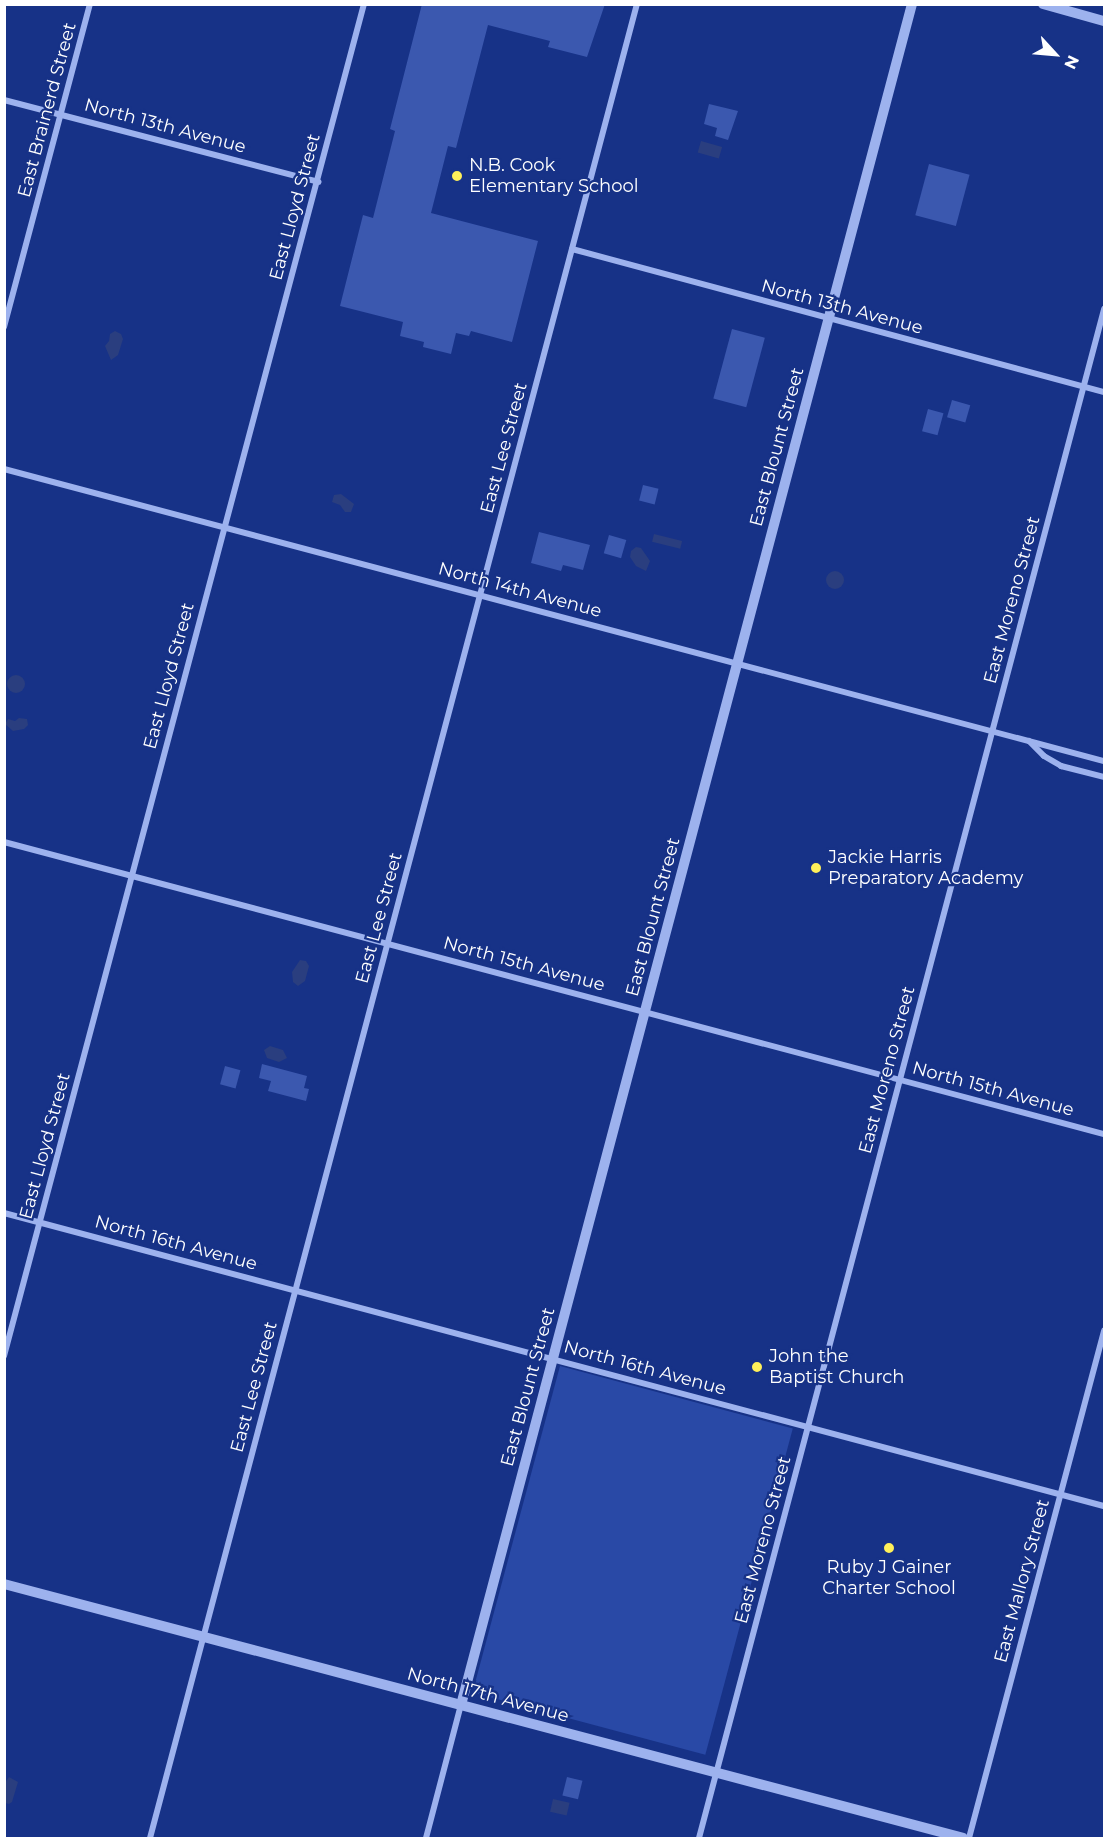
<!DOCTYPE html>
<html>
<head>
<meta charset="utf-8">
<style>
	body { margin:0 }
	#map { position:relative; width:1109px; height:1843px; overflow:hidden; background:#173287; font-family:Montserrat,sans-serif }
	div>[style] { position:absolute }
	.green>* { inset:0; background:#2949a6; transform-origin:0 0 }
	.water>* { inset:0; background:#2a3e7f; transform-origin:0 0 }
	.round { border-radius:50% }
	.building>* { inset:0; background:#3b58af; transform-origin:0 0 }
	.minor>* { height:6px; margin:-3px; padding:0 3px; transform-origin:3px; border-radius:3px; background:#9db2ee }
	.tertiary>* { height:10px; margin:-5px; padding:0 5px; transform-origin:5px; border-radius:5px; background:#9db2ee }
	.dots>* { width:16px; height:16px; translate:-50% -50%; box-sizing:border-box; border:3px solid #173287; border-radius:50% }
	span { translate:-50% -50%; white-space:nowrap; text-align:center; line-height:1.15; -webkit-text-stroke:4.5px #173287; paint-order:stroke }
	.street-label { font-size:18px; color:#fff }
	.poi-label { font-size:18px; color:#fff }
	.left { translate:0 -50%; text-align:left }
	.frame { position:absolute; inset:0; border:6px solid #fff; pointer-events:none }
	.north { position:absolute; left:1025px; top:24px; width:60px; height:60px; -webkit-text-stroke:4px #173287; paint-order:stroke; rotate:116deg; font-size:16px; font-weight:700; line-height:24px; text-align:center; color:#fff }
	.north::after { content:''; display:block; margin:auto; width:21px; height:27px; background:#fff; clip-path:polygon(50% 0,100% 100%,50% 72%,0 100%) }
</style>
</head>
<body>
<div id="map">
	<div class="green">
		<div style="left:560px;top:1366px;width:241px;height:338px;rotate:15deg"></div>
	</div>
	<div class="water">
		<div style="left:701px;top:141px;width:22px;height:12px;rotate:16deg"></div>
		<div style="clip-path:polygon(115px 331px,121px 334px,123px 339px,118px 355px,111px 360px,105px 346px,109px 341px,110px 334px)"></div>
		<div style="clip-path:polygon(341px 494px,354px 504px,351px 512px,345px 512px,340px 505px,332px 502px,334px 495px)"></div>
		<div style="left:654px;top:534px;width:29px;height:8px;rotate:14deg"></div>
		<div style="clip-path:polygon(636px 547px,641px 548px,650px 561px,646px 571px,636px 566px,630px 557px,631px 551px)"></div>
		<div class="round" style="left:826px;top:571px;width:18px;height:18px"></div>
		<div class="round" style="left:7px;top:675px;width:18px;height:18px"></div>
		<div style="clip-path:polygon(19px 718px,27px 719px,28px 725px,24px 729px,13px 731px,5px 724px,8px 719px,15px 721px)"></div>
		<div style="clip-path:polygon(300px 960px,306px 961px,309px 966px,305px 981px,298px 986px,293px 982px,292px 972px)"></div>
		<div style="clip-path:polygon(270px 1046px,283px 1050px,287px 1058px,279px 1062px,267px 1058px,264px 1050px)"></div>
		<div style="clip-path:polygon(9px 1777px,18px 1782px,12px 1802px,9px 1804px,5px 1803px,4px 1784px)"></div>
		<div style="left:553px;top:1799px;width:17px;height:13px;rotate:13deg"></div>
	</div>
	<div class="building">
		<div style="clip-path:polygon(422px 4px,605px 4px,587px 57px,548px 47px,550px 41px,488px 25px,456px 148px,448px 146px,431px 213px,538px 241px,512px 342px,471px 331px,469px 336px,456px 333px,451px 354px,423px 347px,424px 342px,400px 336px,403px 322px,340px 306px,363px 215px,373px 218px,395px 131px,390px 129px)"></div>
		<div style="clip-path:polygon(709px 104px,738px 111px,728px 140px,715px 136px,717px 128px,704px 124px)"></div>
		<div style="left:929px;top:164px;width:42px;height:53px;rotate:15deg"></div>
		<div style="left:732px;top:329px;width:34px;height:72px;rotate:15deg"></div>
		<div style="left:952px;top:400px;width:19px;height:18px;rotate:16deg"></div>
		<div style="left:928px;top:409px;width:16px;height:23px;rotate:15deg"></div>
		<div style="left:643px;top:485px;width:16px;height:16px;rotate:14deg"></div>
		<div style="clip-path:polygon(539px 532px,590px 545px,583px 570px,563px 565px,561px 571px,531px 563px)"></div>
		<div style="left:609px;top:535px;width:18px;height:19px;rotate:16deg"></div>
		<div style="clip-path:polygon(262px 1064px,307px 1076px,304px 1088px,309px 1089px,306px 1101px,268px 1091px,271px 1081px,259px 1078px)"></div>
		<div style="left:225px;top:1066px;width:16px;height:19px;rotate:15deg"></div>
		<div style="left:567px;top:1777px;width:16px;height:19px;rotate:14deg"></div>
	</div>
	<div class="minor">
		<div style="left:4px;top:100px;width:325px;rotate:14.6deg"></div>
		<div style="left:572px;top:249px;width:551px;rotate:15.05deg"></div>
		<div style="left:4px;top:327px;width:334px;rotate:-75.1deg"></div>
		<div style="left:4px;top:469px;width:1138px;rotate:14.87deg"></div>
		<div style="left:1029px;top:741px;width:21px;rotate:45deg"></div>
		<div style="left:1044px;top:756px;width:20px;rotate:30deg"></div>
		<div style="left:1061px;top:766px;width:44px;rotate:14.3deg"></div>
		<div style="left:4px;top:842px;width:1138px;rotate:14.87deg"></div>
		<div style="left:4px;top:1213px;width:1138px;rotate:14.92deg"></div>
		<div style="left:4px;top:1356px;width:1399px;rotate:-75.09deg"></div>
		<div style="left:150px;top:1838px;width:1898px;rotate:-75.13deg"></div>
		<div style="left:426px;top:1838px;width:138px;rotate:-75.3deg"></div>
		<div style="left:699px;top:1838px;width:1582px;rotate:-75.16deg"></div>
		<div style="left:969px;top:1838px;width:525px;rotate:-75.09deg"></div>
	</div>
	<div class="tertiary">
		<div style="left:1043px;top:4px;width:63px;rotate:15.6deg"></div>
		<div style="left:4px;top:1584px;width:992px;rotate:14.83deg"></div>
		<div style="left:461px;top:1705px;width:1760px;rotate:-75.15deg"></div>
	</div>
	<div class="dots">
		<div style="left:457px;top:176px;background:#fff05a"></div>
		<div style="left:816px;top:868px;background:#fff05a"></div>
		<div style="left:757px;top:1367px;background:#fff05a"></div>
		<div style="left:889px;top:1548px;background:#fff05a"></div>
	</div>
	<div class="street-label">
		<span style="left:47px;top:110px;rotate:-75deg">East Brainerd Street</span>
		<span style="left:165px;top:126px;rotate:15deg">North 13th Avenue</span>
		<span style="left:295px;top:207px;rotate:-75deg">East Lloyd Street</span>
		<span style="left:842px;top:307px;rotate:15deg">North 13th Avenue</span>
		<span style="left:777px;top:447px;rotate:-75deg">East Blount Street</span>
		<span style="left:504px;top:448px;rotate:-75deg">East Lee Street</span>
		<span style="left:520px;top:590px;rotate:15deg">North 14th Avenue</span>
		<span style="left:1012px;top:600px;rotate:-75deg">East Moreno Street</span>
		<span style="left:169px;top:676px;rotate:-75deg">East Lloyd Street</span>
		<span style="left:653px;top:917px;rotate:-75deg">East Blount Street</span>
		<span style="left:379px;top:918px;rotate:-75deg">East Lee Street</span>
		<span style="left:524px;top:964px;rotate:15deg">North 15th Avenue</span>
		<span style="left:887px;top:1070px;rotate:-75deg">East Moreno Street</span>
		<span style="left:993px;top:1089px;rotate:15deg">North 15th Avenue</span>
		<span style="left:45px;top:1146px;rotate:-75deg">East Lloyd Street</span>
		<span style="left:176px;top:1243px;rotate:15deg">North 16th Avenue</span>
		<span style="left:645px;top:1368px;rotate:15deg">North 16th Avenue</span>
		<span style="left:254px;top:1387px;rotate:-75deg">East Lee Street</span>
		<span style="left:528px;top:1387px;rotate:-75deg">East Blount Street</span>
		<span style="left:763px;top:1540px;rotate:-75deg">East Moreno Street</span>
		<span style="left:1022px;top:1581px;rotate:-75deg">East Mallory Street</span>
		<span style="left:488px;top:1695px;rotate:15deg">North 17th Avenue</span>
	</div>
	<div class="poi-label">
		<span class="left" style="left:469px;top:176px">N.B. Cook<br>Elementary School</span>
		<span class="left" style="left:828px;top:868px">Jackie Harris<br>Preparatory Academy</span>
		<span class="left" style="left:769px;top:1367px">John the<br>Baptist Church</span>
		<span style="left:889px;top:1578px">Ruby J Gainer<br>Charter School</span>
	</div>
	<div class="frame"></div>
	<div class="north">N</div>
</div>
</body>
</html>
